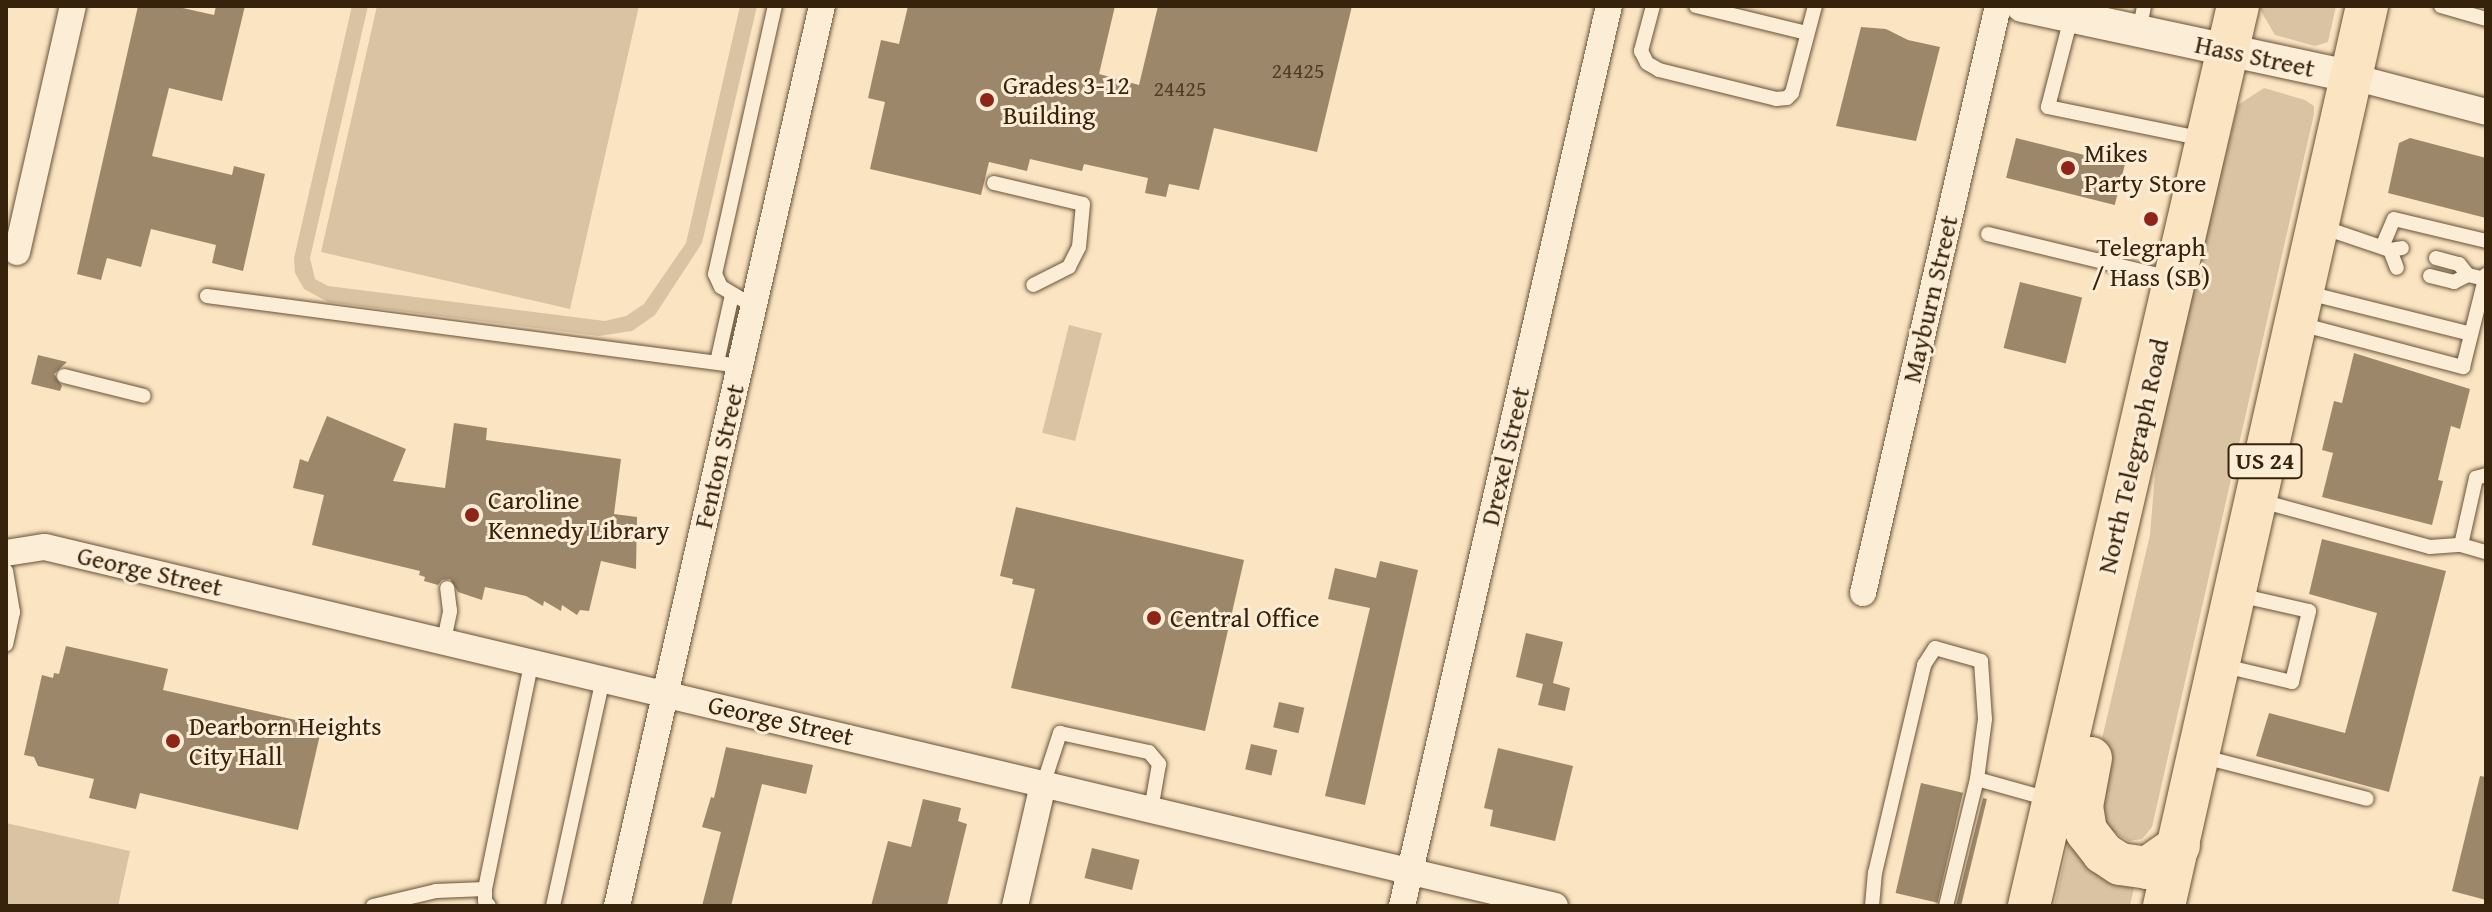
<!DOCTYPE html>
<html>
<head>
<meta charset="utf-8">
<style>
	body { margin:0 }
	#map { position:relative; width:2492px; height:912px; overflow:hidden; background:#fbe4c1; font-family:"Gentium Book Plus",serif }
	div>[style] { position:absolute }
	.green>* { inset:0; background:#dac3a2; transform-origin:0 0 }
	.building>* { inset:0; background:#9d876a; transform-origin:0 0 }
	.roads { filter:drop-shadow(0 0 2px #685339) drop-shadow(0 0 2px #685339) }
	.service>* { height:14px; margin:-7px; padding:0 7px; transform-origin:7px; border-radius:7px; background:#fcedd7 }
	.minor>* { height:26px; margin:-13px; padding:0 13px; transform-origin:13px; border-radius:13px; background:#fcedd7 }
	.tertiary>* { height:32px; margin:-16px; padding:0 16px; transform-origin:16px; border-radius:16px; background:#fcedd7 }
	.primary>* { height:42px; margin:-21px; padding:0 21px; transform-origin:21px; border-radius:21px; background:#fbe4c1 }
	.dots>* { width:22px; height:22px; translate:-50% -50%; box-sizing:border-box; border:4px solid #fcedd7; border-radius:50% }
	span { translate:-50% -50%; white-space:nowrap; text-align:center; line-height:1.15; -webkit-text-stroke:6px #fcedd7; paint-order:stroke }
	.number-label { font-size:22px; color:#503c24 }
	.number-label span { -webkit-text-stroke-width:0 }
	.shield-label span { padding:2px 6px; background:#fcedd7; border:2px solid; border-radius:6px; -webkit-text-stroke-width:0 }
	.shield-label { font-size:24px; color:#37230c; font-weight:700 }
	.street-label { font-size:26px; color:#37230c }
	.poi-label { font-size:26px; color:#37230c }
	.left { translate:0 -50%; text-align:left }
	.frame { position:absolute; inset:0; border:8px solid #37230c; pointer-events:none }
</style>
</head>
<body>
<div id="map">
	<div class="green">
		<div style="clip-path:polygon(352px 6px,368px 6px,310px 258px,315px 279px,328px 286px,605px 321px,626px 316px,644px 304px,686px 243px,740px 6px,757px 6px,702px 243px,655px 315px,632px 331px,599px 336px,328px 302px,304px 289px,295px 273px,294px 258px)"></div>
		<div style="clip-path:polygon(377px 6px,639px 6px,570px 309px,321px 252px)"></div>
		<div style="clip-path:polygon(2258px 6px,2336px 6px,2328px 42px,2315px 46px,2275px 35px)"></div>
		<div style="clip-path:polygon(2264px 88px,2305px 100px,2314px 106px,2314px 114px,2152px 827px,2142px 839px,2129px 841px,2102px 825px,2092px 781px,2150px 535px,2159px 425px,2238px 105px)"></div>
		<div style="left:1069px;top:325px;width:34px;height:111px;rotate:14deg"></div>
		<div style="clip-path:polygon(6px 823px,130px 851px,118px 906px,6px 906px)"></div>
		<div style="clip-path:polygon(2068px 845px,2096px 871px,2135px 883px,2130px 906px,2054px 906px)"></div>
	</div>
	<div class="building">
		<div style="clip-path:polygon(138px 6px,174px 6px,214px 15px,216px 6px,245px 6px,222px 101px,169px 88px,152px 156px,232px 175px,234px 166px,265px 174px,243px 271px,212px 263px,216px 245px,151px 229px,141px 267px,107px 258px,101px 280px,77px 274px)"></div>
		<div style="clip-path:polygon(908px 6px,1115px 6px,1099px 74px,1139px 85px,1158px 6px,1352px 6px,1317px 152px,1214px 128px,1199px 190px,1169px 184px,1166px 197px,1145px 193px,1148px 178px,1084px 164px,1082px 171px,1030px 159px,1027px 171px,989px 162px,981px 195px,870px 169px,885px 102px,868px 98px,881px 40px,899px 44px)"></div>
		<div style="clip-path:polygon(1861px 27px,1886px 29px,1908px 40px,1940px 47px,1916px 141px,1836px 126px)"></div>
		<div style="left:2016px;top:138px;width:112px;height:41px;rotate:14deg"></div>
		<div style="clip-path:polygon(2410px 138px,2486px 158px,2486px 218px,2388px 193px,2399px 143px)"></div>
		<div style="left:2020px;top:282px;width:64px;height:68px;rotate:14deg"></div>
		<div style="clip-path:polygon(2354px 353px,2470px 389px,2460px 429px,2451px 426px,2438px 480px,2443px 481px,2432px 525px,2322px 497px,2333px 453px,2322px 450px,2334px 401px,2342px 403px)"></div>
		<div style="clip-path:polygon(38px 355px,67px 362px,54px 374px,62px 386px,60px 391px,31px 384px)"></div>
		<div style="clip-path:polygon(327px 416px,406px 449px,393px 481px,445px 488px,454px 423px,487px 428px,486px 440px,621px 459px,614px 514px,637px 517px,636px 569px,601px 561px,589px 611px,580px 610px,577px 615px,562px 605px,561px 611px,544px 601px,543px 606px,526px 596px,485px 587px,482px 600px,458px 592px,450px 579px,442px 580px,438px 585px,424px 581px,425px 577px,419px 575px,420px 571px,312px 545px,324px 495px,293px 488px,300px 459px,308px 462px)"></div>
		<div style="clip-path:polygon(1016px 507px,1244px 560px,1205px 731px,1011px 688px,1035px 589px,1012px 584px,1013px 579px,1000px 576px)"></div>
		<div style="clip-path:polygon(2322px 539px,2446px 571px,2389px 792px,2256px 756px,2269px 713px,2345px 733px,2377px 613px,2309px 594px)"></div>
		<div style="clip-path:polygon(1380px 561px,1418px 570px,1365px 805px,1325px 796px,1370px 608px,1328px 599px,1335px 568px,1376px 578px)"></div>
		<div style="clip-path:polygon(1526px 633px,1563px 642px,1553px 683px,1570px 688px,1565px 711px,1538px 705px,1543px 684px,1516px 677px)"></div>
		<div style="clip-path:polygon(66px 646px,168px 669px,163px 690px,322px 726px,298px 830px,140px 793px,136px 809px,89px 798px,94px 779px,38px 766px,34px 757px,24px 755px,42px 675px,53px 678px,54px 673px,59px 674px)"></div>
		<div style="left:1279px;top:702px;width:26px;height:26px;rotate:13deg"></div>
		<div style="left:1251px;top:744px;width:27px;height:26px;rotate:13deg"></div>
		<div style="clip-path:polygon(726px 747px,813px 765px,806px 794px,762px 784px,731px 906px,702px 906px,721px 832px,702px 827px,711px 797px,714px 798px)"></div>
		<div style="clip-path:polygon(1498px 748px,1573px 766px,1555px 841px,1490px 826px,1493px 810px,1484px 808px)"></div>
		<div style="clip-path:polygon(2480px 776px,2486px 777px,2486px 900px,2452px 891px)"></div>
		<div style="left:1921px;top:783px;width:43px;height:113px;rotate:13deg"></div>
		<div style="clip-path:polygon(1983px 798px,1987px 799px,1961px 906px,1956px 906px)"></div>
		<div style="clip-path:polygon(923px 799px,961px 808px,958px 821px,967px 824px,947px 906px,871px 906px,888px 841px,911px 847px)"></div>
		<div style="left:1092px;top:848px;width:49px;height:31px;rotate:14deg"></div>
	</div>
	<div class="roads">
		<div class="service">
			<div style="left:1653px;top:6px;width:47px;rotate:104.9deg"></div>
			<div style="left:1641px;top:51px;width:13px;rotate:63deg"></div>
			<div style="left:1647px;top:63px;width:14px;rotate:30deg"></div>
			<div style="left:1659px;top:70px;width:121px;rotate:13.9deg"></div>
			<div style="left:1776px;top:99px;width:11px;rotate:-5deg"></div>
			<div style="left:1787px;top:98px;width:7px;rotate:-45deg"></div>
			<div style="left:1792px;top:93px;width:90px;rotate:-75.2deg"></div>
			<div style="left:1696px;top:6px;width:114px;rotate:13.7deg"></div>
			<div style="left:2441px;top:6px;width:47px;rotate:16.1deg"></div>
			<div style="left:2072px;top:14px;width:96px;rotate:104.5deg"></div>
			<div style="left:2048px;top:107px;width:159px;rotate:11.6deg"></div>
			<div style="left:2139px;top:32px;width:26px;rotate:-79deg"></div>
			<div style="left:994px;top:183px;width:91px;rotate:13.3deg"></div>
			<div style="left:1083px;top:204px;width:43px;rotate:95.3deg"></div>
			<div style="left:1079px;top:247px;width:22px;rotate:117deg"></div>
			<div style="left:1069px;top:267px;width:40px;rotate:153.4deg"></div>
			<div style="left:2319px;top:226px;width:75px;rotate:18.7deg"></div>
			<div style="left:2390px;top:250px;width:12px;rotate:-9deg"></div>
			<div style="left:1988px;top:234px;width:187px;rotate:13.6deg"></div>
			<div style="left:2382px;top:247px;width:30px;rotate:-67deg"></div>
			<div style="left:2394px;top:219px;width:95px;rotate:13.4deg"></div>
			<div style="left:2390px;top:250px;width:19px;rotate:69deg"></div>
			<div style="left:2436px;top:258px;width:24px;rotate:15deg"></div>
			<div style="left:2459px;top:264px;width:14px;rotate:51deg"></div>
			<div style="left:2468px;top:275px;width:17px;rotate:13deg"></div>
			<div style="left:2430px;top:276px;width:25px;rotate:14deg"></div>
			<div style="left:2454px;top:282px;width:16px;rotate:-27deg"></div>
			<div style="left:2304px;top:292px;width:172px;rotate:14.1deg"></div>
			<div style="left:207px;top:296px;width:538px;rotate:7.48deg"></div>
			<div style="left:753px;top:306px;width:37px;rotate:-149deg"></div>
			<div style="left:721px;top:287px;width:14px;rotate:-115deg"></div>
			<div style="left:715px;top:274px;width:275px;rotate:-77.4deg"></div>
			<div style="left:2300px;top:324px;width:169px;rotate:14.8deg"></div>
			<div style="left:2463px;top:367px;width:95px;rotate:-76deg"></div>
			<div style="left:717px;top:362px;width:69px;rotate:-77.4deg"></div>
			<div style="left:64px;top:376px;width:82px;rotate:14deg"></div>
			<div style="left:2261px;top:501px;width:175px;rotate:15.2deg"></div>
			<div style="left:2430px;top:547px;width:31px;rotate:-4deg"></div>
			<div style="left:2461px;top:545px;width:26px;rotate:16deg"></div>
			<div style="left:2461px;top:545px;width:69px;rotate:-77.4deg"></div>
			<div style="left:2476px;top:478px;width:10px;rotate:-17deg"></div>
			<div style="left:6px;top:571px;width:42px;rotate:80.3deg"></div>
			<div style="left:13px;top:612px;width:33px;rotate:102deg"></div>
			<div style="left:444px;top:640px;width:30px;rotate:-78deg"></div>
			<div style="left:450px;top:611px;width:23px;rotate:-97deg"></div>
			<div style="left:2220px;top:665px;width:74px;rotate:13.3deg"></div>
			<div style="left:2292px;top:682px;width:73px;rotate:-76.5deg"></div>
			<div style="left:2309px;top:611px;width:73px;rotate:-167.3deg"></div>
			<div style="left:2200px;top:756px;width:172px;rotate:14.4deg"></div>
			<div style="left:1043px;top:785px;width:55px;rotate:-71.9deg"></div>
			<div style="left:1060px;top:733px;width:91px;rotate:12.1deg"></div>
			<div style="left:1149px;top:752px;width:16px;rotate:50deg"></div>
			<div style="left:1159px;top:764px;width:47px;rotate:99.9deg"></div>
			<div style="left:373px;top:906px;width:65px;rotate:-13.4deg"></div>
			<div style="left:436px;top:891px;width:49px;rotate:-2.3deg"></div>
			<div style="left:489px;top:906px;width:6px;rotate:-129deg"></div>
			<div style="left:485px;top:901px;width:12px;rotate:-90deg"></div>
			<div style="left:485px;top:889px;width:233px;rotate:-78.4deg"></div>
			<div style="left:553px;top:906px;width:233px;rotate:-77.6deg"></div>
			<div style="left:1872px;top:906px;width:33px;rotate:-85deg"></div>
			<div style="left:1875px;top:873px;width:214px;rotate:-76.7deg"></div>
			<div style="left:1924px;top:665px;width:20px;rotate:-57deg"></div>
			<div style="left:1935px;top:648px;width:48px;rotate:15.8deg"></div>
			<div style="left:1981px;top:661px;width:58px;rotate:86.1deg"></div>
			<div style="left:1985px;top:719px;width:61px;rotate:97.6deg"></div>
			<div style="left:1977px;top:779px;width:78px;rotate:15.6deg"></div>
			<div style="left:1946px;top:906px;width:131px;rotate:-76.3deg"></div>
		</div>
		<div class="minor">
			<div style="left:2353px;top:77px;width:138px;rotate:14.7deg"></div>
			<div style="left:17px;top:252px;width:252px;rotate:-77.2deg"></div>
			<div style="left:6px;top:553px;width:39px;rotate:-9deg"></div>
			<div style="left:45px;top:547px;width:1552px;rotate:13.37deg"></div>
			<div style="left:1863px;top:593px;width:602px;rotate:-77.05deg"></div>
			<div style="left:617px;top:906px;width:923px;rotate:-77.17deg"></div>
			<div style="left:1015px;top:906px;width:124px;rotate:-77deg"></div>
			<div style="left:1402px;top:906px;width:923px;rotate:-77.05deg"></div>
		</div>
		<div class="tertiary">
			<div style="left:2022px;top:6px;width:339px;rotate:12.1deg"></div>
		</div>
		<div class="primary">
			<div style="left:2091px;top:758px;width:49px;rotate:100.6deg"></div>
			<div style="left:2082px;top:806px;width:25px;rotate:81deg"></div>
			<div style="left:2086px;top:831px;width:28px;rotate:52deg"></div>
			<div style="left:2103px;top:853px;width:20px;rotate:33deg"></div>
			<div style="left:2120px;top:864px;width:27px;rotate:8deg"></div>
			<div style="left:2147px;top:868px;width:39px;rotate:-35deg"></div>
			<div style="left:2029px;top:906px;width:924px;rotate:-76.93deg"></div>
			<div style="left:2164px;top:906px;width:923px;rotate:-77.29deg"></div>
		</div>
	</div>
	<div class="dots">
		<div style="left:987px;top:100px;background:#8f2418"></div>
		<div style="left:2068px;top:168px;background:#8f2418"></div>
		<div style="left:2151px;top:219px;background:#8f2418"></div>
		<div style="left:472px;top:515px;background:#8f2418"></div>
		<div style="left:1154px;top:618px;background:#8f2418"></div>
		<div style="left:173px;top:741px;background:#8f2418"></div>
	</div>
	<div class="number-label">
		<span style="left:1298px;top:71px">24425</span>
		<span style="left:1180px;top:89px">24425</span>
	</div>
	<div class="shield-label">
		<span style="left:2265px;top:461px">US 24</span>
	</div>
	<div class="street-label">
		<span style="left:2255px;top:56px;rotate:12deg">Hass Street</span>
		<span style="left:1930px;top:299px;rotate:-77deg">Mayburn Street</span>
		<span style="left:719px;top:456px;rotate:-77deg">Fenton Street</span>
		<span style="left:1505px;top:456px;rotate:-77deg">Drexel Street</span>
		<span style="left:2133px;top:456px;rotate:-77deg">North Telegraph Road</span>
		<span style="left:150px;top:571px;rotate:13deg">George Street</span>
		<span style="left:781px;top:720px;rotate:13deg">George Street</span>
	</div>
	<div class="poi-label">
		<span class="left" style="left:1003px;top:100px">Grades 3-12<br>Building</span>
		<span class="left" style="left:2084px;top:168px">Mikes<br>Party Store</span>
		<span style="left:2151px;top:262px">Telegraph<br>/ Hass (SB)</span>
		<span class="left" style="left:488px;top:515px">Caroline<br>Kennedy Library</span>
		<span class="left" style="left:1170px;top:618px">Central Office</span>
		<span class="left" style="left:189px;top:741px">Dearborn Heights<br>City Hall</span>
	</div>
	<div class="frame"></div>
</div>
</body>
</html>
